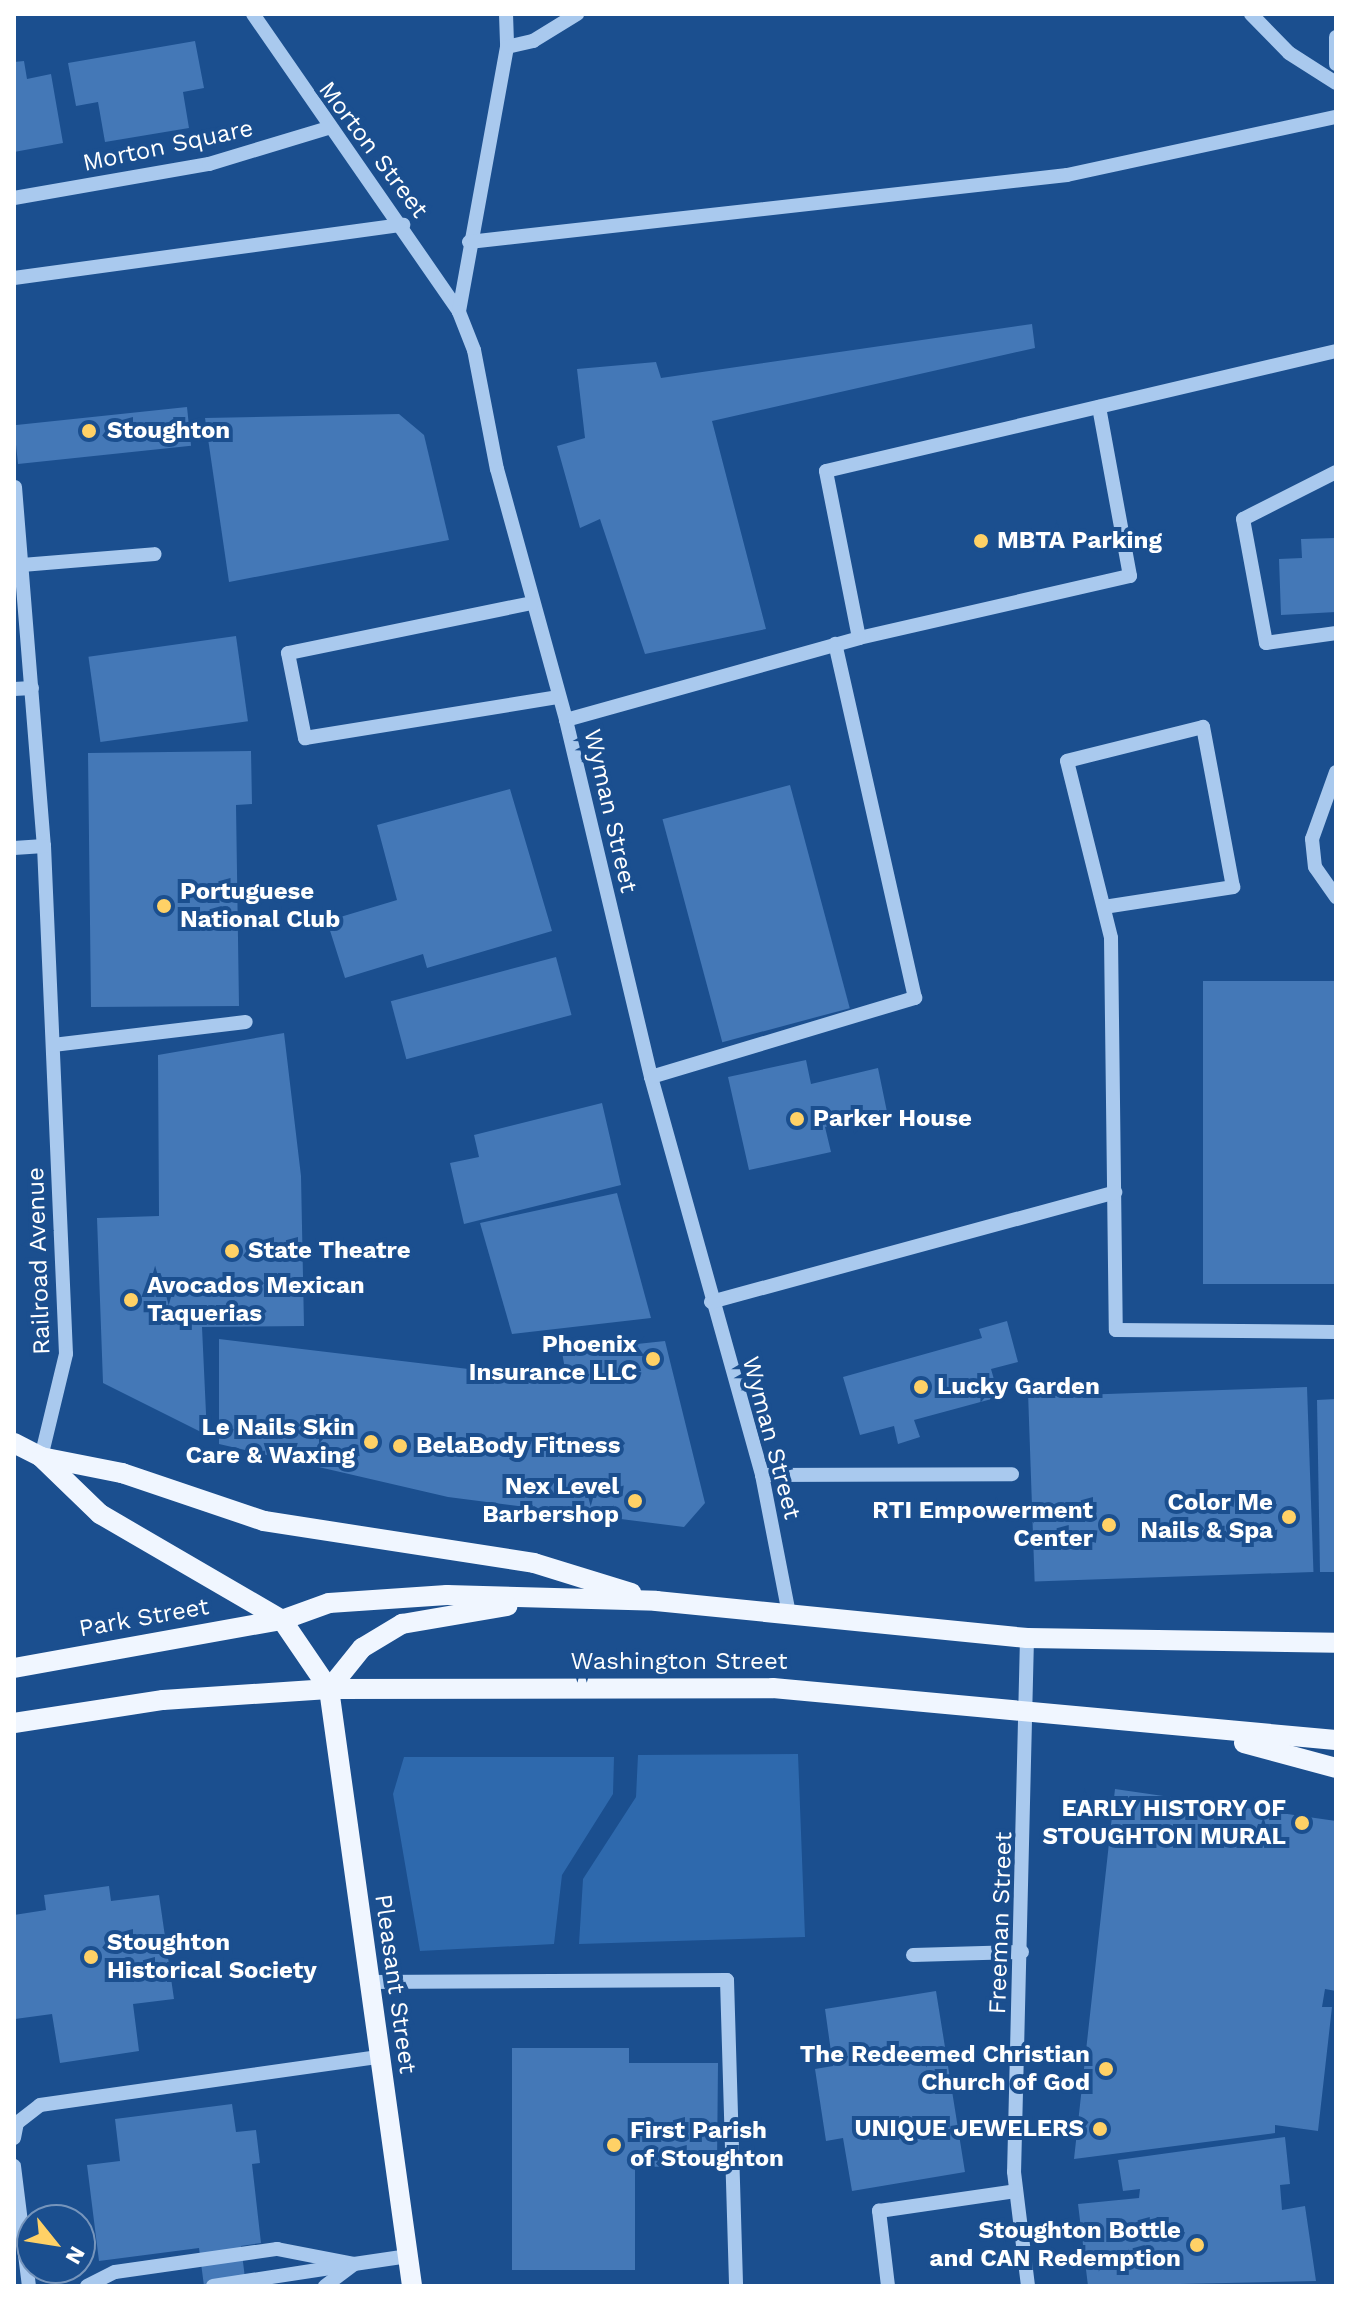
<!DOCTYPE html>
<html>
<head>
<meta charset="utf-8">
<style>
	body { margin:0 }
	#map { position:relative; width:1350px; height:2300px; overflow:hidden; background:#1b4f8f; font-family:"Work Sans",sans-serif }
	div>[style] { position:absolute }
	.green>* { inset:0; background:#2e69ad }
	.building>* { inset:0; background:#4478b7; transform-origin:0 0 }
	.minor>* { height:14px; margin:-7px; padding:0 7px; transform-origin:7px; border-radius:7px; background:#a9c9ee }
	.major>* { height:20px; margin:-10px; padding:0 10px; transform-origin:10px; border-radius:10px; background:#f0f6ff }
	.dots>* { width:22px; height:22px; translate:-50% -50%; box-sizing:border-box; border:4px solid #1b4f8f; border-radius:50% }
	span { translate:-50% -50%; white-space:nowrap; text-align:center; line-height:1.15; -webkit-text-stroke:8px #1b4f8f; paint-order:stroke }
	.street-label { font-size:24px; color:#fff }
	.poi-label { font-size:24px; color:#fff; font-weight:700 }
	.left { translate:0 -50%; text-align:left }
	.right { translate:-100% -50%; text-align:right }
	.frame { position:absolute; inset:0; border:16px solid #fff; pointer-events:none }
	.north { position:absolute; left:16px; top:2204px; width:80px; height:80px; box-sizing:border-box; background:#1b4f8f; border:2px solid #7695bc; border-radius:50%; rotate:120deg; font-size:22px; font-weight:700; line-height:32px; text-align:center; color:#fff }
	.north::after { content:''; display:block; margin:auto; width:28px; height:36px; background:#ffd166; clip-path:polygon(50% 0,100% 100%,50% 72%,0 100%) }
</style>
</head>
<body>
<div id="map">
	<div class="green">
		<div style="clip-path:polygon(798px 1754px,805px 1937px,579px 1944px,583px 1879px,636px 1797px,638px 1755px)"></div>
		<div style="clip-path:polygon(404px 1757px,614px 1757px,613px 1794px,562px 1875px,554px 1944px,420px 1951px,393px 1794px)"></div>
	</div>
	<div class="building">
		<div style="clip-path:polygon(195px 41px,204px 88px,183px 92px,189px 128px,105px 142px,98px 102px,76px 106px,68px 63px)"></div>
		<div style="clip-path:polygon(24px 61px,27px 79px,51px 74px,63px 143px,14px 152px,14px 62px)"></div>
		<div style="clip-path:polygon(1032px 324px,1035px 348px,712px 421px,766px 629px,645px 654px,600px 519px,580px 528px,557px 446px,585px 438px,577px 369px,656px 362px,661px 378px)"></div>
		<div style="left:187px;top:407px;width:39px;height:174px;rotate:84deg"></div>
		<div style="clip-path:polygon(399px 414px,424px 435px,449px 540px,229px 582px,205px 418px)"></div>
		<div style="clip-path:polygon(1336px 538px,1336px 612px,1281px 615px,1279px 559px,1302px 558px,1301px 539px)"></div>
		<div style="left:236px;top:636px;width:86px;height:149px;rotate:82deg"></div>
		<div style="clip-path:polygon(251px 751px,252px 804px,236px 805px,239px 1006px,91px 1007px,88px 753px)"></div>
		<div style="left:790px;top:785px;width:231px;height:132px;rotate:75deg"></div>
		<div style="clip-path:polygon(510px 789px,552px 931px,427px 968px,423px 954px,345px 978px,327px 921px,397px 900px,377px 825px)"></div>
		<div style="left:556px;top:957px;width:60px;height:171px;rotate:75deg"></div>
		<div style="left:1336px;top:981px;width:303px;height:133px;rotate:90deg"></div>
		<div style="clip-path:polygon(284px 1033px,301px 1176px,304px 1326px,202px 1327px,207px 1435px,103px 1383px,97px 1218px,159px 1216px,158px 1055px)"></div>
		<div style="clip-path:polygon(806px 1060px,811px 1084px,878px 1068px,887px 1112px,825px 1127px,831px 1152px,749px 1170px,728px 1077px)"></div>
		<div style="clip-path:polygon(602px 1103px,621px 1185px,464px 1224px,450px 1163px,479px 1157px,474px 1135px)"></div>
		<div style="clip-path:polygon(617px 1193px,651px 1318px,512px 1334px,480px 1223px)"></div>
		<div style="clip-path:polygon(1007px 1321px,1018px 1362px,991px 1369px,999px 1397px,914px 1420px,920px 1437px,898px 1444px,894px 1426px,860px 1435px,843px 1377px,982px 1338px,979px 1329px)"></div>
		<div style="clip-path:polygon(219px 1339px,567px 1381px,562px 1352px,665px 1341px,705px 1503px,684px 1527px,448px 1497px,219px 1444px)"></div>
		<div style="left:1307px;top:1387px;width:185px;height:279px;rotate:88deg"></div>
		<div style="clip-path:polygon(1336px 1399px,1336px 1572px,1320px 1572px,1317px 1400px)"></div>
		<div style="clip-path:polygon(1115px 1789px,1336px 1821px,1336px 1991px,1325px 1989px,1322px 2007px,1332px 2007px,1318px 2131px,1275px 2125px,1275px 2133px,1074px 2159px)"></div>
		<div style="clip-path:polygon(109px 1886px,111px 1901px,159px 1895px,174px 1999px,133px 2004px,139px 2051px,60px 2063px,52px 2014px,15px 2019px,14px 1915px,46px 1910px,44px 1895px)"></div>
		<div style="clip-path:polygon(936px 1991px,965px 2172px,852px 2191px,843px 2138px,826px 2141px,815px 2069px,833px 2066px,825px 2009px)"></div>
		<div style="clip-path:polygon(512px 2048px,629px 2048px,629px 2063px,718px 2063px,717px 2166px,635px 2167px,635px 2270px,512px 2270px)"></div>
		<div style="clip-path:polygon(232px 2104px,236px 2132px,256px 2130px,260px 2163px,252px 2164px,261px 2243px,241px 2246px,246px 2286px,204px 2286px,199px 2248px,99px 2261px,87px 2165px,120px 2161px,115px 2119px)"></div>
		<div style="clip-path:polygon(1285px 2137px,1290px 2184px,1280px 2185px,1282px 2210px,1305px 2206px,1316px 2281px,1088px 2286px,1078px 2204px,1139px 2198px,1140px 2189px,1123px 2191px,1118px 2160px)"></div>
	</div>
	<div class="minor">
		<div style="left:253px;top:14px;width:362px;rotate:55.3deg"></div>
		<div style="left:506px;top:14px;width:33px;rotate:88deg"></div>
		<div style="left:507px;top:47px;width:269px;rotate:100.3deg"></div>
		<div style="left:459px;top:312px;width:41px;rotate:68.5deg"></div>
		<div style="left:474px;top:350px;width:121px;rotate:79.1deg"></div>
		<div style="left:497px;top:469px;width:260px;rotate:74.6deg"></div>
		<div style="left:566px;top:720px;width:367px;rotate:76.6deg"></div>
		<div style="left:651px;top:1077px;width:413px;rotate:74.4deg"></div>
		<div style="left:762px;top:1475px;width:142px;rotate:79deg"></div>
		<div style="left:1251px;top:14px;width:54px;rotate:45.7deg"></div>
		<div style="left:1289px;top:53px;width:56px;rotate:32.6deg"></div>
		<div style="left:1336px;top:37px;width:27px;rotate:90deg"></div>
		<div style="left:507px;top:47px;width:27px;rotate:-13deg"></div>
		<div style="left:533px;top:41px;width:52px;rotate:-31.5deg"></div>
		<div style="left:14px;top:198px;width:198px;rotate:-9.9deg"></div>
		<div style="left:209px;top:164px;width:124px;rotate:-16.8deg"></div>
		<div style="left:469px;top:242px;width:602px;rotate:-6.39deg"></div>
		<div style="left:1067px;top:175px;width:275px;rotate:-12.2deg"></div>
		<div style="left:14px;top:278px;width:393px;rotate:-7.8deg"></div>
		<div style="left:1336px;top:472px;width:104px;rotate:153.2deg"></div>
		<div style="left:1243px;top:519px;width:126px;rotate:79.5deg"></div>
		<div style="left:1266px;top:643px;width:71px;rotate:-8.1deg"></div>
		<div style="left:15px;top:487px;width:360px;rotate:85.4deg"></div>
		<div style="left:44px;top:846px;width:508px;rotate:87.52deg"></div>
		<div style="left:66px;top:1354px;width:106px;rotate:103.6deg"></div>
		<div style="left:22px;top:565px;width:133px;rotate:-4.7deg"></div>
		<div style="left:532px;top:603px;width:249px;rotate:168.4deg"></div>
		<div style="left:288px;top:653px;width:87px;rotate:78.7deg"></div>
		<div style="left:305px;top:738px;width:257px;rotate:-9.2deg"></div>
		<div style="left:859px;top:638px;width:278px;rotate:-12.9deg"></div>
		<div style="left:1130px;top:576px;width:172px;rotate:-100.4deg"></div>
		<div style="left:14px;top:689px;width:18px;rotate:-3deg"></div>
		<div style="left:566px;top:720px;width:304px;rotate:-15.6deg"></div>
		<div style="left:859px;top:638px;width:170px;rotate:-101.2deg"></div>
		<div style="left:826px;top:471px;width:524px;rotate:-13.24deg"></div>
		<div style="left:1336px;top:772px;width:71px;rotate:109.7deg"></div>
		<div style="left:1312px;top:839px;width:28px;rotate:84deg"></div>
		<div style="left:1315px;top:867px;width:37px;rotate:55deg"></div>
		<div style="left:14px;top:848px;width:30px;rotate:-4deg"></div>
		<div style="left:1104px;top:907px;width:131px;rotate:-8.8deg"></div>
		<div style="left:1233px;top:887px;width:163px;rotate:-100.6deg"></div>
		<div style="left:1203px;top:727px;width:140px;rotate:166deg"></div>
		<div style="left:1067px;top:761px;width:182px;rotate:76deg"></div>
		<div style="left:1111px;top:938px;width:392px;rotate:89.3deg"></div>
		<div style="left:1116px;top:1330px;width:220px;rotate:0.5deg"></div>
		<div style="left:53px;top:1045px;width:194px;rotate:-6.8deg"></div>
		<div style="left:651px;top:1077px;width:276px;rotate:-16.7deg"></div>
		<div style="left:915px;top:998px;width:363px;rotate:-102.7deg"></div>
		<div style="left:711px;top:1302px;width:419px;rotate:-15.2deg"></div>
		<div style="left:762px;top:1475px;width:250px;rotate:-0.2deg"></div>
		<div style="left:1027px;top:1638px;width:534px;rotate:91.39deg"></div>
		<div style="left:1014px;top:2172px;width:115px;rotate:83deg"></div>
		<div style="left:913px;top:1955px;width:109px;rotate:-1.6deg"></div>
		<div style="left:368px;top:1982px;width:359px;rotate:-0.3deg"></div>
		<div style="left:727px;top:1980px;width:306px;rotate:88.3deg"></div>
		<div style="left:14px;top:2138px;width:15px;rotate:-79deg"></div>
		<div style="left:17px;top:2123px;width:29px;rotate:-38deg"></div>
		<div style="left:40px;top:2105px;width:342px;rotate:-8.1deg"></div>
		<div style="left:14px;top:2166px;width:121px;rotate:82.9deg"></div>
		<div style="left:87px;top:2286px;width:31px;rotate:-27deg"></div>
		<div style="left:115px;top:2272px;width:164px;rotate:-8.1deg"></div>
		<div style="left:277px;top:2249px;width:78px;rotate:11deg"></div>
		<div style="left:213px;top:2286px;width:132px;rotate:-8.7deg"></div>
		<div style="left:325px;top:2286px;width:36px;rotate:-37deg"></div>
		<div style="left:354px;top:2264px;width:55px;rotate:-8.4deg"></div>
		<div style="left:888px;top:2286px;width:76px;rotate:-96.8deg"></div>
		<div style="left:879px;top:2211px;width:138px;rotate:-8.3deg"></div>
	</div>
	<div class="major">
		<div style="left:14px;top:1443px;width:30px;rotate:27deg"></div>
		<div style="left:41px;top:1457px;width:82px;rotate:44deg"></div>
		<div style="left:100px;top:1514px;width:211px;rotate:30.2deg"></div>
		<div style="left:282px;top:1620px;width:83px;rotate:55.7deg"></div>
		<div style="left:329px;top:1689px;width:603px;rotate:82.08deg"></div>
		<div style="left:41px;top:1457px;width:83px;rotate:11.2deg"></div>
		<div style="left:122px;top:1473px;width:150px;rotate:18.7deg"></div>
		<div style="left:264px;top:1521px;width:273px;rotate:8.8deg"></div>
		<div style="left:534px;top:1563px;width:102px;rotate:17.2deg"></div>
		<div style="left:14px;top:1668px;width:272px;rotate:-10.2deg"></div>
		<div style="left:282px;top:1620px;width:50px;rotate:-19.9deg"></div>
		<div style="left:329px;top:1603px;width:118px;rotate:-3.9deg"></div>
		<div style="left:447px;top:1595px;width:209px;rotate:1.6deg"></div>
		<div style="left:656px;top:1601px;width:373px;rotate:5.7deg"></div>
		<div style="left:1027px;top:1638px;width:309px;rotate:0.9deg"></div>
		<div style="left:329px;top:1689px;width:53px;rotate:-51.2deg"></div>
		<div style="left:362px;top:1648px;width:47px;rotate:-31deg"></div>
		<div style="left:402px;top:1624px;width:107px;rotate:-9.7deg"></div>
		<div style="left:14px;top:1723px;width:151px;rotate:-8.8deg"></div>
		<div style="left:163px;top:1700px;width:166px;rotate:-3.8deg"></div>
		<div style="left:329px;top:1689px;width:444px;rotate:-0.1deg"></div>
		<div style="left:773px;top:1688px;width:565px;rotate:5.28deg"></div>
		<div style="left:1244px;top:1743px;width:95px;rotate:15.2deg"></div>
	</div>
	<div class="dots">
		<div style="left:89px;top:431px;background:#ffd166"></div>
		<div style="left:981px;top:541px;background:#ffd166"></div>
		<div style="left:164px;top:906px;background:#ffd166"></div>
		<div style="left:797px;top:1119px;background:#ffd166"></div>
		<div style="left:232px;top:1251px;background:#ffd166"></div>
		<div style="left:131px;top:1300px;background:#ffd166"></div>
		<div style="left:653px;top:1359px;background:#ffd166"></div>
		<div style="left:921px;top:1387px;background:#ffd166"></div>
		<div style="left:371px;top:1442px;background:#ffd166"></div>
		<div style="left:400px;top:1446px;background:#ffd166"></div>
		<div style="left:635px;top:1501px;background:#ffd166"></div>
		<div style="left:1289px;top:1517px;background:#ffd166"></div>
		<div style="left:1109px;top:1525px;background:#ffd166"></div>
		<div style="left:1302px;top:1823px;background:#ffd166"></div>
		<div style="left:91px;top:1957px;background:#ffd166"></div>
		<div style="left:1106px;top:2069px;background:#ffd166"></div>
		<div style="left:1100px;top:2129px;background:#ffd166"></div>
		<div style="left:614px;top:2145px;background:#ffd166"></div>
		<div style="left:1197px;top:2245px;background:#ffd166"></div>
	</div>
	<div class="street-label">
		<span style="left:168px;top:146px;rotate:-12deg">Morton Square</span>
		<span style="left:373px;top:150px;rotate:53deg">Morton Street</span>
		<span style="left:610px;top:811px;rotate:77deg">Wyman Street</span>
		<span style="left:39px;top:1261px;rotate:-92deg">Railroad Avenue</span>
		<span style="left:771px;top:1438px;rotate:75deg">Wyman Street</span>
		<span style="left:144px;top:1618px;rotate:-10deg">Park Street</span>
		<span style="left:679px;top:1662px">Washington Street</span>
		<span style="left:1001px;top:1923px;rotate:-88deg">Freeman Street</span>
		<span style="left:395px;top:1984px;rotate:82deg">Pleasant Street</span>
	</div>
	<div class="poi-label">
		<span class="left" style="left:107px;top:431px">Stoughton</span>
		<span class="left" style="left:997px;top:541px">MBTA Parking</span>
		<span class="left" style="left:180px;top:906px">Portuguese<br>National Club</span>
		<span class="left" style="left:813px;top:1119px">Parker House</span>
		<span class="left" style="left:248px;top:1251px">State Theatre</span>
		<span class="left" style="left:147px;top:1300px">Avocados Mexican<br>Taquerias</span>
		<span class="right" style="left:637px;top:1359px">Phoenix<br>Insurance LLC</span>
		<span class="left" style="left:937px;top:1387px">Lucky Garden</span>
		<span class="right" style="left:355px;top:1442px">Le Nails Skin<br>Care &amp; Waxing</span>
		<span class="left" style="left:416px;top:1446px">BelaBody Fitness</span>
		<span class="right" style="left:619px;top:1501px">Nex Level<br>Barbershop</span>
		<span class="right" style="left:1273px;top:1517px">Color Me<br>Nails &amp; Spa</span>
		<span class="right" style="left:1093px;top:1525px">RTI Empowerment<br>Center</span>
		<span class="right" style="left:1286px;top:1823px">EARLY HISTORY OF<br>STOUGHTON MURAL</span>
		<span class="left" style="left:107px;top:1957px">Stoughton<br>Historical Society</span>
		<span class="right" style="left:1090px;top:2069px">The Redeemed Christian<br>Church of God</span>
		<span class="right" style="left:1084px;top:2129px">UNIQUE JEWELERS</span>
		<span class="left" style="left:630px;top:2145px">First Parish<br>of Stoughton</span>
		<span class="right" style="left:1181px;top:2245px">Stoughton Bottle<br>and CAN Redemption</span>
	</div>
	<div class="frame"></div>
	<div class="north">N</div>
</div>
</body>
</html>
